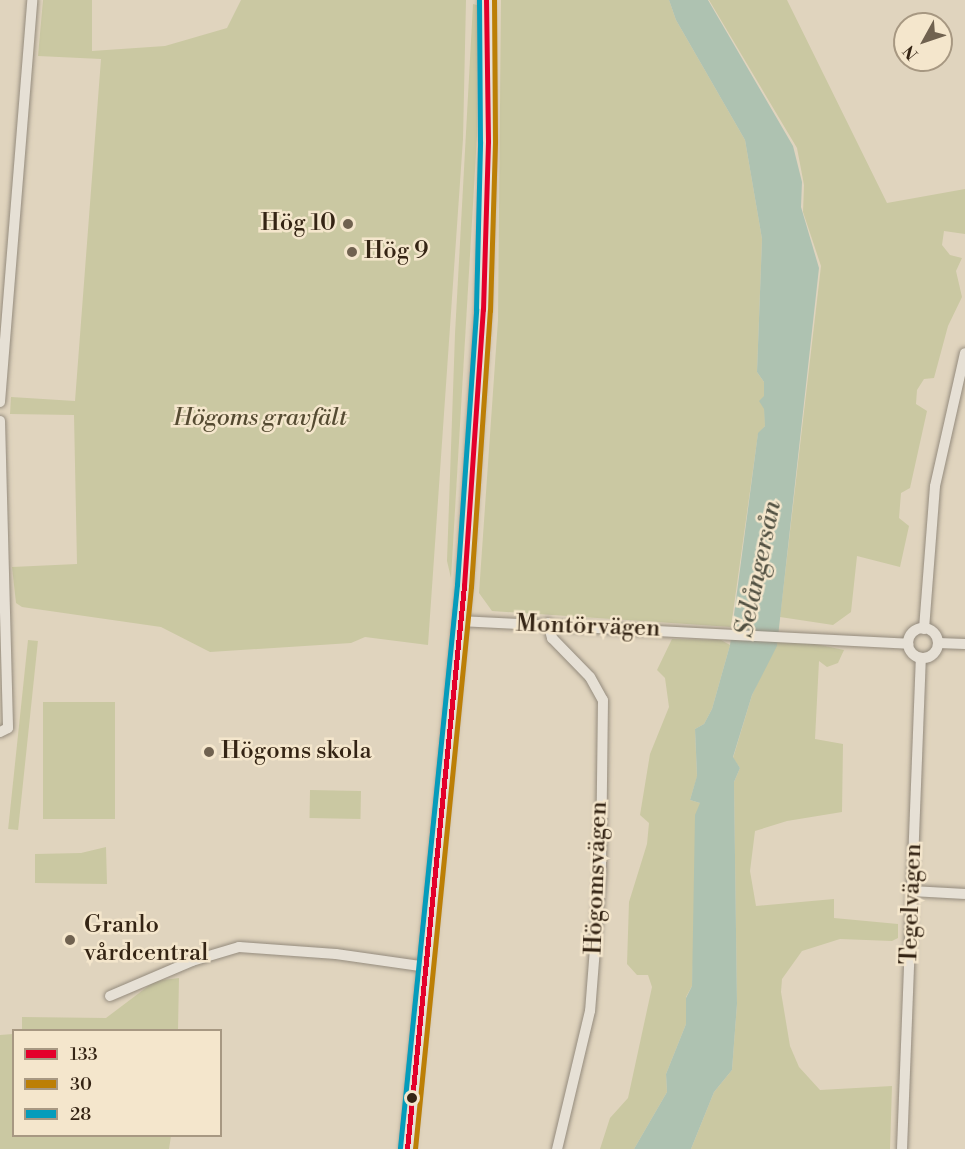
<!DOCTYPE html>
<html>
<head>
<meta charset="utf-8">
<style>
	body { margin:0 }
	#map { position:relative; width:965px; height:1149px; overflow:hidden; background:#e0d4be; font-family:"Libre Bodoni",serif }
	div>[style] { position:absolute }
	.green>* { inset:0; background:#cac8a2; transform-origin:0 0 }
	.water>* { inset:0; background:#aec2b1 }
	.roads { filter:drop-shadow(0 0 2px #948b7d) drop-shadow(0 0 2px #948b7d) }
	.minor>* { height:10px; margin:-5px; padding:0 5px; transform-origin:5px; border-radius:5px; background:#e6e0d5 }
	.minor>.ring { margin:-5px; padding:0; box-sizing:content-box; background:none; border:10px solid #e6e0d5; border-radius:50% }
	.tertiary>* { height:14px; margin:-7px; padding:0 7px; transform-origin:7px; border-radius:7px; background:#e6e0d5 }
	.bus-1>* { height:4.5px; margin:-2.25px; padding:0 2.25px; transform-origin:2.25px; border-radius:2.25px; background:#e4002b }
	.bus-2>* { height:4.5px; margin:-2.25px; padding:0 2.25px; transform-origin:2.25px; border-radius:2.25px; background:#bc7f06 }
	.bus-3>* { height:4.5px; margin:-2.25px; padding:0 2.25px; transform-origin:2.25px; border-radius:2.25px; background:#059cbb }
	.dots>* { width:16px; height:16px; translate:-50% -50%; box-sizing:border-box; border:3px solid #f4e6cc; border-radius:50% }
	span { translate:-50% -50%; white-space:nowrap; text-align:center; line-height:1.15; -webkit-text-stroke:5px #f4e6cc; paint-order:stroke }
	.poi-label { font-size:24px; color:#342414 }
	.right { translate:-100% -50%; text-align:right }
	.left { translate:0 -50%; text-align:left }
	.park-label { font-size:24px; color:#554b32; font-style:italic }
	.street-label { font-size:24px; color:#342414 }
	.water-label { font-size:26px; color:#525142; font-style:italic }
	.legend { position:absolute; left:12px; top:1029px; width:210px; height:108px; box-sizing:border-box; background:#f4e6cc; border:2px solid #a79882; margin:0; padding:8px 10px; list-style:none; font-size:18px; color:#342414 }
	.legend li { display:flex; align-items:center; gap:12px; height:30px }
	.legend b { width:30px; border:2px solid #a79882 }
	.north { position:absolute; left:893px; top:12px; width:60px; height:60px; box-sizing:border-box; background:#f4e6cc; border:2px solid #a79882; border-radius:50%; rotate:230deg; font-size:16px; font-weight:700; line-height:24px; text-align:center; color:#342414 }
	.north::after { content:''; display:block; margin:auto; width:21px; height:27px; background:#706250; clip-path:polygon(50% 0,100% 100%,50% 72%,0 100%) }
</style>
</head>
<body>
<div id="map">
	<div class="green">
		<div style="clip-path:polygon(43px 0,92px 0,92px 51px,165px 46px,227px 28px,241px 0,466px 0,463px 139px,428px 645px,365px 637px,351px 643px,210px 652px,161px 627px,22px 607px,16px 603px,12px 567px,77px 564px,74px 415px,10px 414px,11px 397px,75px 401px,101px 59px,38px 56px)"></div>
		<div style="clip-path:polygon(501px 0,669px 0,676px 20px,745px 140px,762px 239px,757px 372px,764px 382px,765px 426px,758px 434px,731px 627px,492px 611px,479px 593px,498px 320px)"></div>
		<div style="clip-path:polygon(709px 0,787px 0,887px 203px,965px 189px,965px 234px,944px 231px,942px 245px,950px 255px,962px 258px,956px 271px,962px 297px,948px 326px,934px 378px,924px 379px,917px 390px,916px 404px,927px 411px,910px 488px,901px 493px,899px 518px,909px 526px,900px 567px,857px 556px,851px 612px,833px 625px,780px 617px,821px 266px,803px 212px,804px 185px,797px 148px)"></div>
		<div style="clip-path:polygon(473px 4px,477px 5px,477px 136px,451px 578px,447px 561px,455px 334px)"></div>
		<div style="clip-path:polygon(672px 639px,721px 640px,730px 645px,712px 709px,704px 724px,695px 729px,697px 777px,690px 800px,700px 803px,692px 986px,686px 997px,686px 1024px,666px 1074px,667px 1092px,634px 1149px,600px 1149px,610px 1118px,628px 1098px,652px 987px,648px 975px,637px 975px,627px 964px,629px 902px,647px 844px,649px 823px,640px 815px,650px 754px,669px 707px,665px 678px,657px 670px)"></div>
		<div style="left:28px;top:640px;width:10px;height:190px;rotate:6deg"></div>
		<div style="clip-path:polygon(777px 642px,806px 642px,844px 650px,838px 663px,827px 667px,819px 661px,815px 739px,843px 744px,842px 812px,787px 821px,755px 831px,750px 871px,756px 906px,834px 899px,834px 918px,898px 924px,898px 938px,892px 941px,840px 939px,802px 951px,782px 979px,781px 992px,790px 1046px,799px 1067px,820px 1090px,892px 1086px,890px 1149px,691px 1149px,714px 1092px,732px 1070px,737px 1004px,734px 782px,740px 768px,733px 758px,752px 695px)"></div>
		<div style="left:43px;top:702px;width:72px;height:117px"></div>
		<div style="left:310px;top:790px;width:51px;height:28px;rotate:1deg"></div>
		<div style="clip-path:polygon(106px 847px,107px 884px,35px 883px,35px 854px,81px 853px)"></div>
		<div style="clip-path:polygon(179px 978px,178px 1030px,22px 1030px,22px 1017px,106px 1018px,155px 981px)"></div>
		<div style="clip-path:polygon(13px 1034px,14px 1136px,171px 1136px,169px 1149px,0 1149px,0 1035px)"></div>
	</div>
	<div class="water">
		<div style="clip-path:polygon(669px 0,708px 0,793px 146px,802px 182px,801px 207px,819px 268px,777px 646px,752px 695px,733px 757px,740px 768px,734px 782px,737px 1004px,732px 1070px,714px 1092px,691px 1149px,634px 1149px,667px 1092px,666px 1074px,686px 1024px,686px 998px,692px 986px,695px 815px,700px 803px,690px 800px,697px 776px,695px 729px,704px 724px,712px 709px,730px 645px,758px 433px,765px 426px,764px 409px,759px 401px,764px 396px,764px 382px,757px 372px,762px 239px,745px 140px,676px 20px)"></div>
	</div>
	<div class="roads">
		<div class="minor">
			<div style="left:0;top:402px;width:403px;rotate:-85.4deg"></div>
			<div style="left:0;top:421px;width:307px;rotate:88.5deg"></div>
			<div style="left:8px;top:728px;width:9px;rotate:153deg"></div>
			<div style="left:459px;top:621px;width:450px;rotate:2.9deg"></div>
			<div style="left:548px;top:623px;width:16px;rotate:75deg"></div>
			<div style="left:552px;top:638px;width:54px;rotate:45.7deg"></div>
			<div style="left:590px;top:677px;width:26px;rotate:61deg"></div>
			<div style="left:603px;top:700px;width:172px;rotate:90.7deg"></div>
			<div style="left:601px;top:872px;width:139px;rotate:94.5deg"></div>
			<div style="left:590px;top:1011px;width:142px;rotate:103.4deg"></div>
			<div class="ring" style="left:908px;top:628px;width:20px;height:20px"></div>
			<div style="left:924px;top:629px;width:143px;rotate:-85.6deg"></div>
			<div style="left:935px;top:486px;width:136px;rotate:-77.3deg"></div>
			<div style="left:938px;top:643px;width:27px;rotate:2deg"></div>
			<div style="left:912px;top:891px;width:53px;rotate:3.2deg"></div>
			<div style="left:110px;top:996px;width:89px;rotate:-23.1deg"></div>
			<div style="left:192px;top:961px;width:49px;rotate:-16.6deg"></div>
			<div style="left:239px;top:947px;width:97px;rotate:4.1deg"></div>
			<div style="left:336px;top:954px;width:92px;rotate:8.1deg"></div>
			<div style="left:902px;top:1149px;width:491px;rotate:-87.8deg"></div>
		</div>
		<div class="tertiary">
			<div style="left:407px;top:1149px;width:566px;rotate:-84.22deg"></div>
			<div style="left:464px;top:586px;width:277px;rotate:-86.1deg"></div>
			<div style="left:483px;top:310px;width:168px;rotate:-88.3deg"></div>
			<div style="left:488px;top:142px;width:142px;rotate:-90.8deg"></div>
		</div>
	</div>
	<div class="bus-1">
		<div style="left:407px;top:1149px;width:566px;rotate:-84.22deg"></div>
		<div style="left:464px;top:586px;width:277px;rotate:-86.1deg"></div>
		<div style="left:483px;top:310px;width:168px;rotate:-88.3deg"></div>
		<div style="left:488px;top:142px;width:142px;rotate:-90.8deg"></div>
	</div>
	<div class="bus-2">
		<div style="left:415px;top:1149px;width:565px;rotate:-84.31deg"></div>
		<div style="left:471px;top:587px;width:277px;rotate:-86.1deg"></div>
		<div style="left:490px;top:311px;width:169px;rotate:-88.3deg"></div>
		<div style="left:495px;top:142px;width:142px;rotate:-90.4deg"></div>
	</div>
	<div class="bus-3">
		<div style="left:400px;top:1148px;width:566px;rotate:-84.22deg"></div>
		<div style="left:457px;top:585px;width:276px;rotate:-86deg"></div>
		<div style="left:476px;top:310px;width:168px;rotate:-88.6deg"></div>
		<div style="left:480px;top:142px;width:142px;rotate:-90.4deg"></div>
	</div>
	<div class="dots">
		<div style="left:348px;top:224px;background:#706250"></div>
		<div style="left:352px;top:252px;background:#706250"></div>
		<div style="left:209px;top:752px;background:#706250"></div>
		<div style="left:70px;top:940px;background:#706250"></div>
		<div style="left:412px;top:1098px;background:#342414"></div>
	</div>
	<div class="poi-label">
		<span class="right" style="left:336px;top:224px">Hög 10</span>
		<span class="left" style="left:364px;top:252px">Hög 9</span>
		<span class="left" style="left:221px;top:752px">Högoms skola</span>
		<span class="left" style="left:84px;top:940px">Granlo<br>vårdcentral</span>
	</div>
	<div class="park-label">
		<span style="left:260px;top:419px">Högoms gravfält</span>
	</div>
	<div class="street-label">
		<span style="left:588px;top:627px;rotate:2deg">Montörvägen</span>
		<span style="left:597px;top:878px;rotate:-88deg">Högomsvägen</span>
		<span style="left:912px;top:904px;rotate:-88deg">Tegelvägen</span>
	</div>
	<div class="water-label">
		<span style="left:759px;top:569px;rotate:-78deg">Selångersån</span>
	</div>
	<ul class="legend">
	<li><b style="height:8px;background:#e4002b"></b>133</li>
	<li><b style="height:8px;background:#bc7f06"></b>30</li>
	<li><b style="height:8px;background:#059cbb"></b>28</li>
	</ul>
	<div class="north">N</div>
</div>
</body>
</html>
